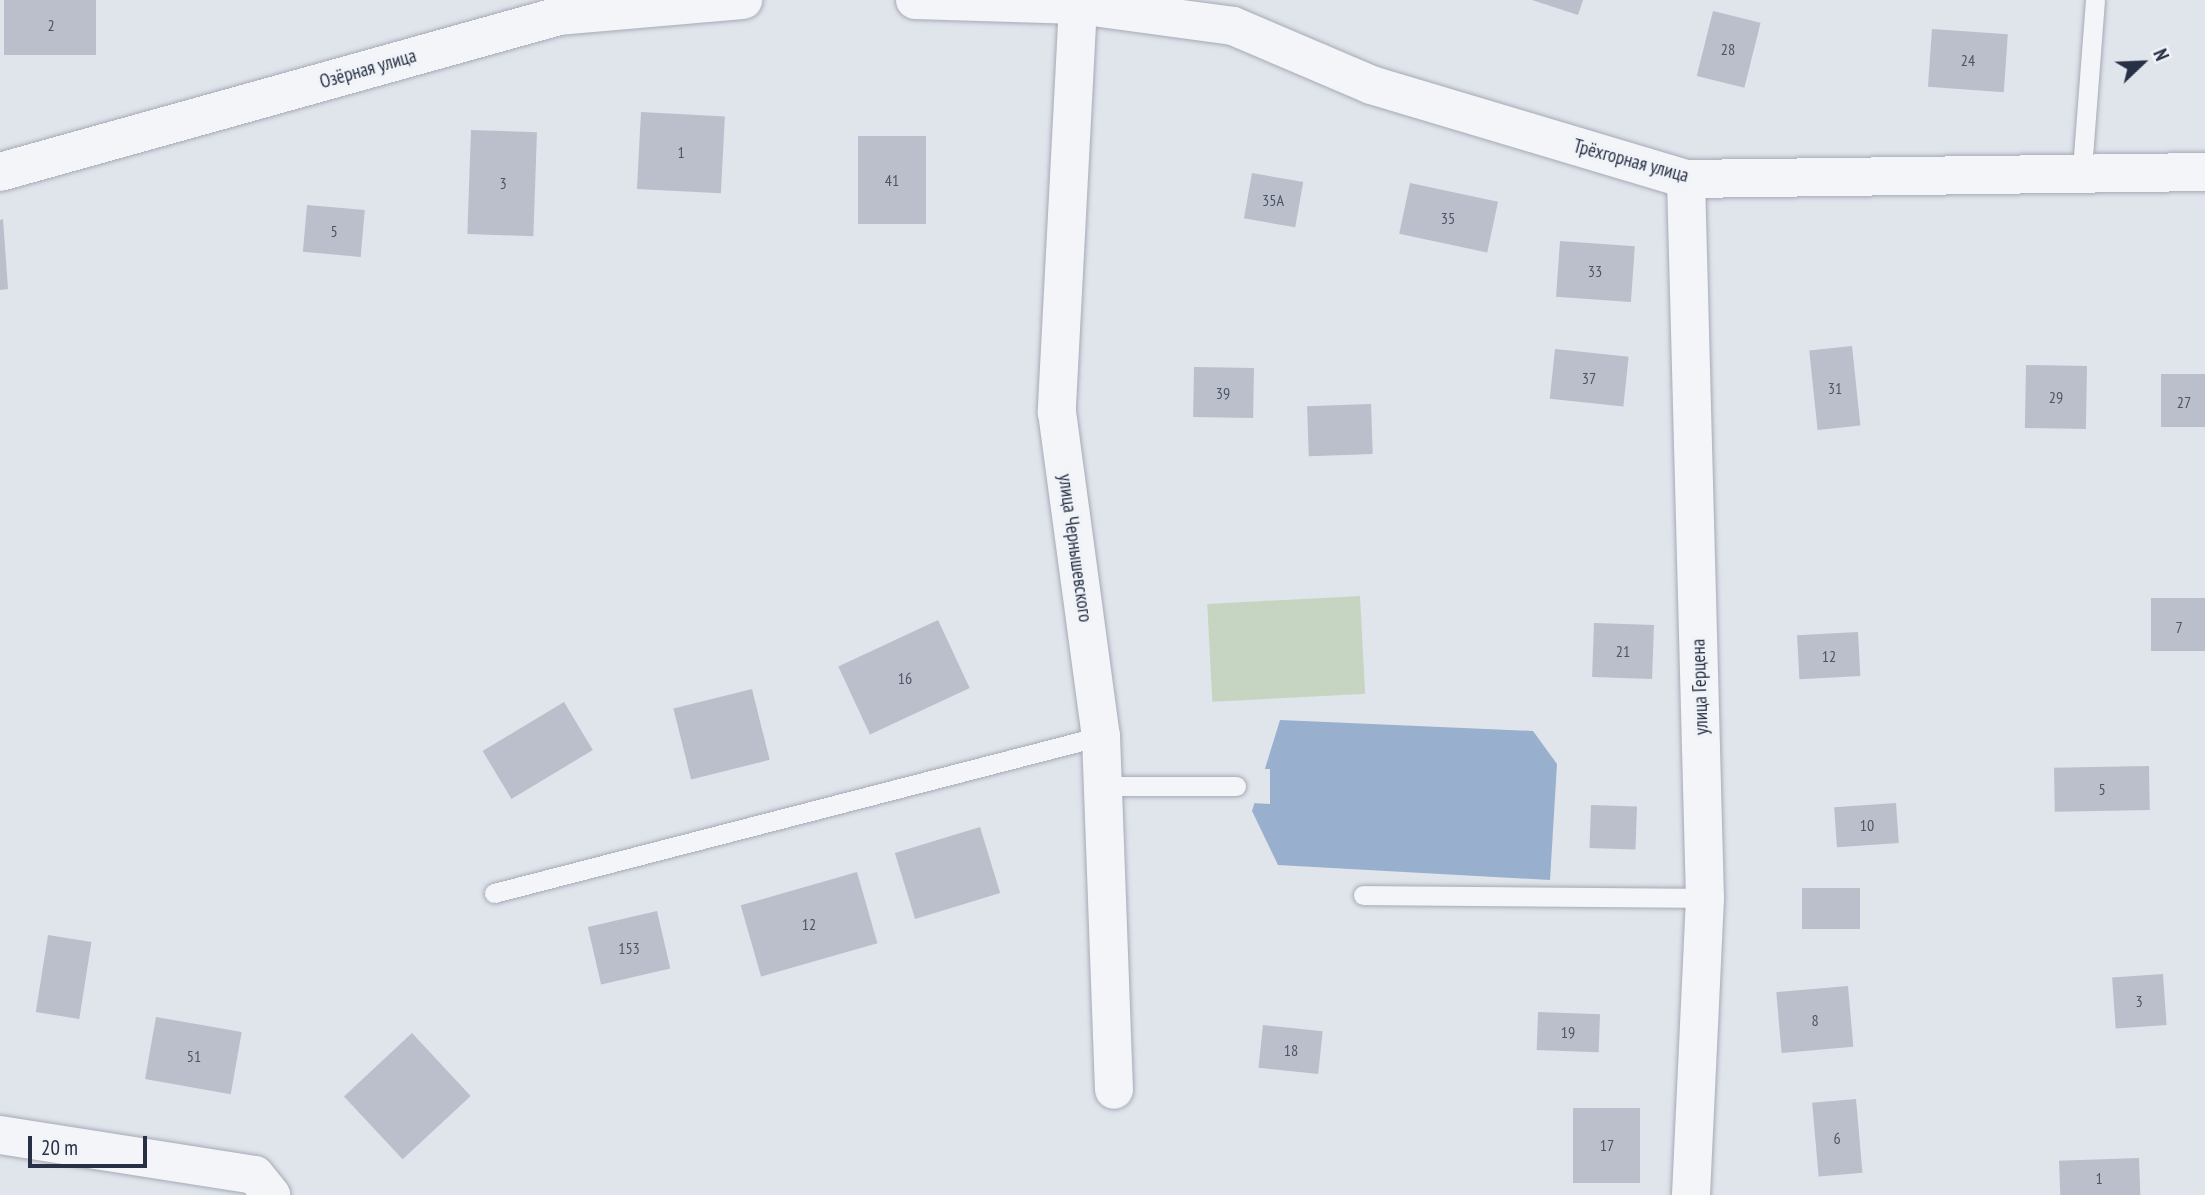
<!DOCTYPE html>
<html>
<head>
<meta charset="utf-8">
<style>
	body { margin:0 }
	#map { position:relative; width:2205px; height:1195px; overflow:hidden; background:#e0e4eb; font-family:"PT Sans Narrow",sans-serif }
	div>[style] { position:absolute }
	.green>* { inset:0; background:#c5d5c1; transform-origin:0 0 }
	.water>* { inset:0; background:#98afce }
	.pier>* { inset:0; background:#e0e4eb }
	.building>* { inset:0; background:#babfcb; transform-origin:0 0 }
	.roads { filter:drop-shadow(0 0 2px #a5aab6) drop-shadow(0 0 2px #a5aab6) }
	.lane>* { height:19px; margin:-9.5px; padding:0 9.5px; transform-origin:9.5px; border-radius:9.5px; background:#f4f5f8 }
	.street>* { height:38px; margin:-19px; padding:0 19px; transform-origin:19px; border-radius:19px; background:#f4f5f8 }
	span { translate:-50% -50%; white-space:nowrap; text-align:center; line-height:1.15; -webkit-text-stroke:6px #f0f3f8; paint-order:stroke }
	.number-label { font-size:16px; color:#4c5466 }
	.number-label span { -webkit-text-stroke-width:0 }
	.street-label { font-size:19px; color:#273044 }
	.north { position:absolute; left:2107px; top:28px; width:70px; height:70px; -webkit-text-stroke:5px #f0f3f8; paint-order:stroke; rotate:67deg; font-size:19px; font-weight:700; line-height:28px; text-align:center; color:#273044 }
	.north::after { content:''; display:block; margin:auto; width:24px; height:32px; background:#273044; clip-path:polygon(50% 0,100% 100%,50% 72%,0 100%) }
	.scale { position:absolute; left:28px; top:1136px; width:119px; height:32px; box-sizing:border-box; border:4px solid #273044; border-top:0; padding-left:9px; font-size:21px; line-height:24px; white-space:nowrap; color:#273044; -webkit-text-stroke:5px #f0f3f8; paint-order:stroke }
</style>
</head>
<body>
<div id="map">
	<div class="green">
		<div style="left:1360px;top:596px;width:98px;height:153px;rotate:87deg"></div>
	</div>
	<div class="water">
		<div style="clip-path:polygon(1280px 720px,1533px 731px,1557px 764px,1550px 880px,1278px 865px,1252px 811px)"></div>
	</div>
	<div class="pier">
		<div style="clip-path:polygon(1261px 769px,1270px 769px,1270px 804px,1251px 803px)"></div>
	</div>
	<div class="building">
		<div style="left:4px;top:0;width:92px;height:55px"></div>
		<div style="clip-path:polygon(1532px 0,1583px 0,1578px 15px)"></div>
		<div style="left:1713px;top:11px;width:49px;height:67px;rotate:14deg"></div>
		<div style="left:1932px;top:29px;width:76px;height:58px;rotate:4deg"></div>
		<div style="left:641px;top:112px;width:84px;height:77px;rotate:3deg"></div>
		<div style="left:471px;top:130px;width:66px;height:104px;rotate:2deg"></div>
		<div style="left:858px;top:136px;width:68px;height:88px"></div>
		<div style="left:1252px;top:173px;width:52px;height:46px;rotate:10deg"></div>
		<div style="left:1410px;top:183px;width:90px;height:52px;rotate:12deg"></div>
		<div style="left:307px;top:205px;width:58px;height:47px;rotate:5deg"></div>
		<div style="clip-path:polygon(3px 219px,8px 289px,0 290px,0 220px)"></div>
		<div style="left:1560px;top:241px;width:75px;height:56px;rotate:4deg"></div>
		<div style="left:1852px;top:346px;width:80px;height:43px;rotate:84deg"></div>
		<div style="left:1555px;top:349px;width:74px;height:50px;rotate:6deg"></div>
		<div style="left:2026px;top:365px;width:61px;height:63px;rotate:1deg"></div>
		<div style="left:1194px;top:367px;width:60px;height:50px;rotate:1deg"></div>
		<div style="left:2205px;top:374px;width:53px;height:44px;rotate:90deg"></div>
		<div style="left:1371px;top:404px;width:50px;height:64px;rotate:88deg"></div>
		<div style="left:2205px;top:598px;width:53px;height:54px;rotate:90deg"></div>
		<div style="left:938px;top:620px;width:75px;height:110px;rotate:65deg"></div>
		<div style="left:1594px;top:623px;width:60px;height:54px;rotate:2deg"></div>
		<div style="left:1858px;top:632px;width:44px;height:61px;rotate:87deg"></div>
		<div style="left:752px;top:689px;width:73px;height:81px;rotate:76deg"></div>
		<div style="left:564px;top:702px;width:56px;height:95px;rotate:59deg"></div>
		<div style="left:2149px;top:766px;width:44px;height:95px;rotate:89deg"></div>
		<div style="left:1896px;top:803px;width:40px;height:62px;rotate:86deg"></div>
		<div style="left:1591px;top:805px;width:46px;height:43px;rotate:2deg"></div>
		<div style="left:980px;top:827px;width:69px;height:89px;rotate:73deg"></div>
		<div style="left:857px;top:872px;width:74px;height:121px;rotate:74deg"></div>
		<div style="left:1802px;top:888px;width:58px;height:41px"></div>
		<div style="left:657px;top:911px;width:59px;height:71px;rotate:77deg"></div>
		<div style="left:48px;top:935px;width:44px;height:78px;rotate:9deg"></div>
		<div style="left:2163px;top:974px;width:51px;height:51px;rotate:86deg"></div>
		<div style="left:1848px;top:986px;width:61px;height:72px;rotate:85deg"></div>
		<div style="left:1538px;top:1012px;width:62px;height:38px;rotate:2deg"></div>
		<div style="left:156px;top:1017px;width:87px;height:63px;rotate:10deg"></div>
		<div style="left:1263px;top:1025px;width:60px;height:43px;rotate:6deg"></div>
		<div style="left:412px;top:1033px;width:86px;height:93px;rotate:47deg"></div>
		<div style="left:1856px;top:1099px;width:74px;height:44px;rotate:85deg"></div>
		<div style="left:1573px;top:1108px;width:67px;height:75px"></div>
		<div style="left:2139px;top:1158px;width:37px;height:80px;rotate:88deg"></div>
	</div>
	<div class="roads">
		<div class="lane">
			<div style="left:2082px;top:169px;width:169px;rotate:-85.6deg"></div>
			<div style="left:1100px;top:786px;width:136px"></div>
			<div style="left:494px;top:893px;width:627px;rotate:-14.5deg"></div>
			<div style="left:1363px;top:895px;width:342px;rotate:0.5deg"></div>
		</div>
		<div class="street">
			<div style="left:915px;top:0;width:163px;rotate:1.8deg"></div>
			<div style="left:1078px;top:5px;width:156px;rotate:7.7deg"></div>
			<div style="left:1233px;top:26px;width:150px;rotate:23.1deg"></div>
			<div style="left:1371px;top:85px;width:329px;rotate:16.6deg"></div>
			<div style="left:1686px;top:179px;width:519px;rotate:-0.77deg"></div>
			<div style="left:1078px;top:5px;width:408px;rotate:93deg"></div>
			<div style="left:1057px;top:412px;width:327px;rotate:82.3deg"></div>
			<div style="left:1101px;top:736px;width:354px;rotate:87.9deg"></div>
			<div style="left:0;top:172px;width:580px;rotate:-15.59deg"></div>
			<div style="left:559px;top:16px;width:185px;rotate:-5deg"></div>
			<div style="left:1686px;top:179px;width:719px;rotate:88.49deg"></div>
			<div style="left:1705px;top:898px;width:297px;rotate:92.7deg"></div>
			<div style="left:0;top:1135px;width:258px;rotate:8.9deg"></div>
			<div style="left:255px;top:1175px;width:26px;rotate:51deg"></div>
		</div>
	</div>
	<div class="number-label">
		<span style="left:51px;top:25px">2</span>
		<span style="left:1728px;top:49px">28</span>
		<span style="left:1968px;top:60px">24</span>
		<span style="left:681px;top:152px">1</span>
		<span style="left:892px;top:180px">41</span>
		<span style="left:503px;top:183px">3</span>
		<span style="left:1273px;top:200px">35А</span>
		<span style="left:1448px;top:218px">35</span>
		<span style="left:334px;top:231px">5</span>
		<span style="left:1595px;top:271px">33</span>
		<span style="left:1589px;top:378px">37</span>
		<span style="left:1835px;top:388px">31</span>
		<span style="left:1223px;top:393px">39</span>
		<span style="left:2056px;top:397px">29</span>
		<span style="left:2184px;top:402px">27</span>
		<span style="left:2179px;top:627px">7</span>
		<span style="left:1623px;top:651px">21</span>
		<span style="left:1829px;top:656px">12</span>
		<span style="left:905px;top:678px">16</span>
		<span style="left:2102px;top:789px">5</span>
		<span style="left:1867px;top:825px">10</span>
		<span style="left:809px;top:924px">12</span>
		<span style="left:629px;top:948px">153</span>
		<span style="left:2139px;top:1001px">3</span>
		<span style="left:1815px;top:1020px">8</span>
		<span style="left:1568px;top:1032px">19</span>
		<span style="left:1291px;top:1050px">18</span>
		<span style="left:194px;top:1056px">51</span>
		<span style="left:1837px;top:1138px">6</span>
		<span style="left:1607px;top:1145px">17</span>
		<span style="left:2099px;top:1178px">1</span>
	</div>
	<div class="street-label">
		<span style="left:368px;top:69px;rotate:-16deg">Озёрная улица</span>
		<span style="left:1631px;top:161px;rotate:15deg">Трёхгорная улица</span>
		<span style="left:1075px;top:548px;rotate:82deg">улица Чернышевского</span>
		<span style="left:1700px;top:687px;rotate:-92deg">улица Герцена</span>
	</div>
	<div class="north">N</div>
	<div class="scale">20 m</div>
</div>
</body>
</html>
